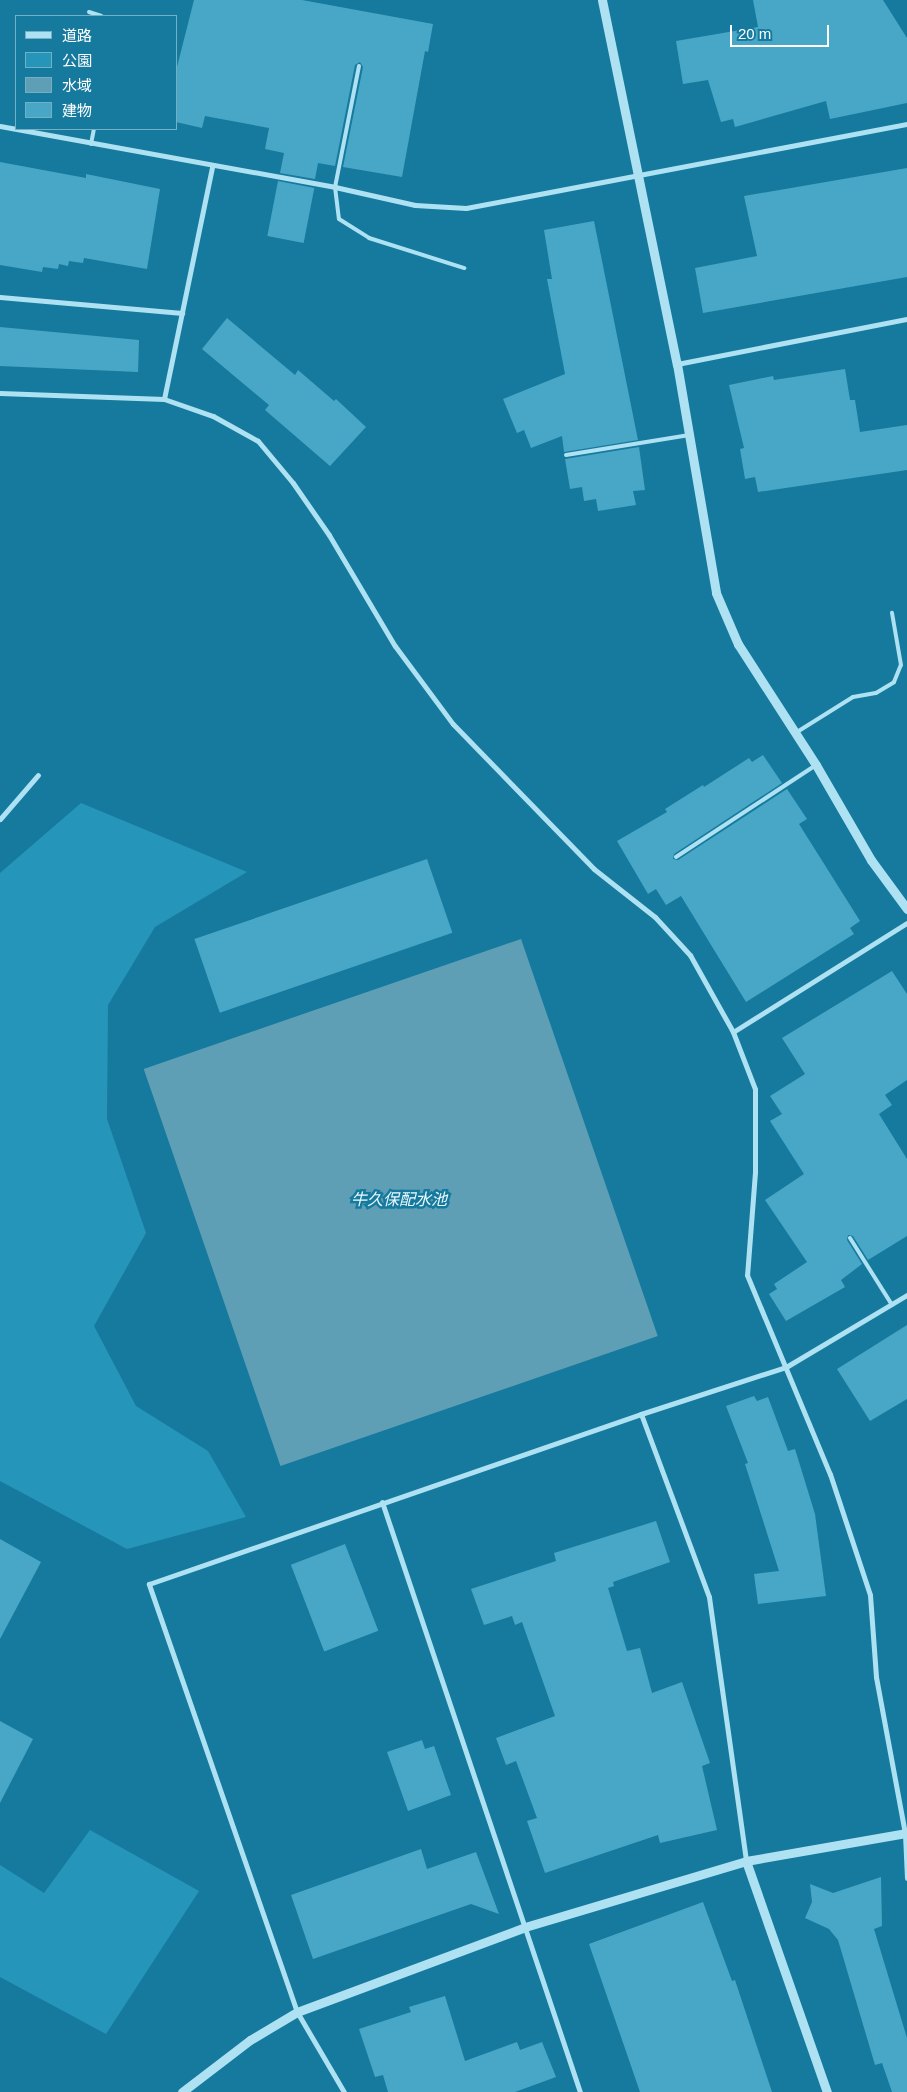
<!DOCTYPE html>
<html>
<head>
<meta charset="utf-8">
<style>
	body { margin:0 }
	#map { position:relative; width:907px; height:2092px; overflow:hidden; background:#167a9e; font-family:Arial,"Noto Sans JP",sans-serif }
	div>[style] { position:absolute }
	.green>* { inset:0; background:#2695ba }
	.water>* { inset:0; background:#5f9fb6; transform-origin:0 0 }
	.building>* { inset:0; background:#48a7c7; transform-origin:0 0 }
	.service>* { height:4px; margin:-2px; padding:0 2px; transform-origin:2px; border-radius:2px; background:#aee2f3 }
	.minor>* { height:5px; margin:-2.5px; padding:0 2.5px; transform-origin:2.5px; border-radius:2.5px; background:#aee2f3 }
	.tertiary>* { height:9px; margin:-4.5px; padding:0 4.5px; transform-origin:4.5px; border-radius:4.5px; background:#aee2f3 }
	span { translate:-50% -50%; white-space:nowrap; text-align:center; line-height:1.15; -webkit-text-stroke:5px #167a9e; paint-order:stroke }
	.water-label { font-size:16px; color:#ebf9fd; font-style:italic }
	.legend { position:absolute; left:15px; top:15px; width:162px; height:115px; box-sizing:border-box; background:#167a9e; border:1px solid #73afc5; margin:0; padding:6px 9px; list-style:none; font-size:15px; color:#fff }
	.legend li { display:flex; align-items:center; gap:10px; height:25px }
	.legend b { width:25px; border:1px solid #73afc5 }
	.scale { position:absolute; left:730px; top:25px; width:99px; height:22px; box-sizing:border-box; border:2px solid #fff; border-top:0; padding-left:6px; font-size:15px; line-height:18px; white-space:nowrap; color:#fff; -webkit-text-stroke:4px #167a9e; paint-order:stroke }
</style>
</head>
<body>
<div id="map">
	<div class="green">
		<div style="clip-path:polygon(81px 803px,247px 872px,155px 927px,108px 1005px,107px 1119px,146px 1233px,94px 1326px,136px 1406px,208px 1451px,246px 1517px,127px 1549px,0 1481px,0 873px)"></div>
		<div style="clip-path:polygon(90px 1830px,199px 1891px,106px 2034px,0 1977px,0 1865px,44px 1893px)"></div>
	</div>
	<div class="water">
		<div style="left:521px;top:939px;width:420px;height:399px;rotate:71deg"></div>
	</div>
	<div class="building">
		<div style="clip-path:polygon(194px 0,302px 0,433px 24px,428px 52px,425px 51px,402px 177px,343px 167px,363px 67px,360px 62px,355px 65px,335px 166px,318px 163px,315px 179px,280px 173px,284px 153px,265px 149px,269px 128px,205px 116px,202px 128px,176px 122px,176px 71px)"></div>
		<div style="clip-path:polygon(753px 0,883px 0,907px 38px,907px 103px,830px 119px,826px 101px,735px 127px,733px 119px,721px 122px,708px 80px,683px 84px,676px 41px,758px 27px)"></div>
		<div style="clip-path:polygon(0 162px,86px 178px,86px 174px,160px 189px,147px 269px,84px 258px,83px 263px,69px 261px,68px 266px,59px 264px,58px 269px,43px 267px,42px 272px,0 265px)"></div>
		<div style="clip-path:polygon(907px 168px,907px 277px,703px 313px,695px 268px,757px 256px,744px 196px)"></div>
		<div style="left:278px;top:181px;width:37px;height:56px;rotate:11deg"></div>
		<div style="clip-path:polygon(594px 221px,638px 440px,564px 452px,562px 436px,531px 448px,524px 430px,517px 433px,503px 399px,565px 374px,547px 279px,552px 279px,544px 230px)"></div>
		<div style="clip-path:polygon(227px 318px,295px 375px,298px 370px,334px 401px,336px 399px,366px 427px,330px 466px,265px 410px,269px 405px,202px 349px)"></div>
		<div style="clip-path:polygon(0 327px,139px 340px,138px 372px,0 366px)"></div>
		<div style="clip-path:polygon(845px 369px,850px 400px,855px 400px,860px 432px,907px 425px,907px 470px,758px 492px,755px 477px,745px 479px,740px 449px,744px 448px,729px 385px,773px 376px,774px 380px)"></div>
		<div style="clip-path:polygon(639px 447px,645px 490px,633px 491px,636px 505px,598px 511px,596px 499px,584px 501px,582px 487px,570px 489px,565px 459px)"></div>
		<div style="clip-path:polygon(763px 755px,782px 783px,674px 854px,673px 859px,678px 860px,787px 789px,807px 819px,799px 824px,860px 921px,850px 928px,854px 934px,746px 1002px,681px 896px,666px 905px,656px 889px,648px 894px,617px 841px,667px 812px,665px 809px,703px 785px,704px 787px,749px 758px,752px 762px)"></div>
		<div style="left:427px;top:859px;width:78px;height:246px;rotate:71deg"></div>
		<div style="clip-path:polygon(892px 971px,907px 994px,907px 1080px,885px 1095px,892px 1105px,879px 1114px,907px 1159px,907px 1236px,868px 1260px,853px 1236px,848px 1235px,847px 1240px,862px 1264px,841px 1280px,845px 1287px,786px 1321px,769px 1294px,777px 1289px,774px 1284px,807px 1262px,765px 1200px,804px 1174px,770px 1121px,782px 1114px,770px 1096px,805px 1074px,782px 1038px)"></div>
		<div style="clip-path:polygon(907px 1325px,907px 1399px,870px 1421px,837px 1369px)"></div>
		<div style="clip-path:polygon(754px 1396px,757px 1401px,768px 1397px,788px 1451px,795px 1449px,815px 1514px,826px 1596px,758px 1604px,754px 1574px,779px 1571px,745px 1464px,748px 1463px,726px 1406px)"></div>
		<div style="clip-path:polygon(656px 1521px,670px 1562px,613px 1582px,614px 1586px,608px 1588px,627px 1651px,640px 1648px,652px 1693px,682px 1682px,710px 1763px,702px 1766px,717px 1830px,660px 1843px,658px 1835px,545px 1873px,527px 1821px,537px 1818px,516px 1761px,506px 1765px,496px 1738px,555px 1716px,522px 1622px,515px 1625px,512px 1616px,484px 1625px,471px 1589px,556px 1561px,554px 1553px)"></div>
		<div style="clip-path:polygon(0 1539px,41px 1562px,0 1639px)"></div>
		<div style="left:345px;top:1544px;width:93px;height:58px;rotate:69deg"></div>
		<div style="clip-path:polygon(0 1721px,33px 1739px,0 1803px)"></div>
		<div style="clip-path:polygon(422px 1740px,425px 1749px,434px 1746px,451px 1795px,408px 1811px,387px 1752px)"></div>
		<div style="clip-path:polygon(421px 1849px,427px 1869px,476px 1852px,499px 1914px,471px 1904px,313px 1959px,291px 1895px)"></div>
		<div style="clip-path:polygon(881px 1877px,882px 1926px,874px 1929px,907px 2038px,907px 2092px,892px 2092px,882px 2063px,875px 2065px,838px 1940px,829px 1929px,805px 1918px,812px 1902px,810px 1884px,833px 1893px)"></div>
		<div style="clip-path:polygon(703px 1902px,732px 1981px,735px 1980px,772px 2092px,640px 2092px,589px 1944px)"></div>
		<div style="clip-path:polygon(445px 1996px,465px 2061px,517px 2042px,520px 2050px,542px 2042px,556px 2077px,515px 2092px,388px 2092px,383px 2075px,375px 2077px,359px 2029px,411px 2012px,409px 2007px)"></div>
	</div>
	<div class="service">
		<div style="left:89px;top:12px;width:13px;rotate:18deg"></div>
		<div style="left:359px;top:66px;width:123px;rotate:101.2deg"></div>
		<div style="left:335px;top:187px;width:32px;rotate:83deg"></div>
		<div style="left:339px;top:219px;width:36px;rotate:32deg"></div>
		<div style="left:369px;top:238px;width:100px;rotate:17.5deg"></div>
		<div style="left:91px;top:144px;width:15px;rotate:-79deg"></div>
		<div style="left:566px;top:455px;width:125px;rotate:-9.2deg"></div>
		<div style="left:797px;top:732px;width:66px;rotate:-32deg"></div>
		<div style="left:853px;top:697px;width:23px;rotate:-10deg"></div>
		<div style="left:876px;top:693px;width:21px;rotate:-31deg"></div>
		<div style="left:894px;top:682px;width:18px;rotate:-68deg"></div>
		<div style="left:901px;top:665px;width:53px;rotate:-99.8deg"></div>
		<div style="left:676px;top:857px;width:168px;rotate:-33.3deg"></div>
		<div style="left:850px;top:1238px;width:79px;rotate:57.9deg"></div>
	</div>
	<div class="minor">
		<div style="left:0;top:126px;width:341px;rotate:10.3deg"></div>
		<div style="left:335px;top:187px;width:82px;rotate:12.7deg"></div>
		<div style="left:415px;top:205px;width:51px;rotate:3.4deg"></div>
		<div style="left:466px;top:208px;width:449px;rotate:-10.8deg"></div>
		<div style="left:0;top:297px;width:183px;rotate:5deg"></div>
		<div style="left:677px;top:364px;width:234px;rotate:-11.1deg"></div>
		<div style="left:0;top:393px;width:164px;rotate:2.1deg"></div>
		<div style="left:164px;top:399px;width:52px;rotate:19.1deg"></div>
		<div style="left:213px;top:416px;width:51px;rotate:29.1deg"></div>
		<div style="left:258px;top:441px;width:55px;rotate:50.2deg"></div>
		<div style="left:293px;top:483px;width:63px;rotate:55.3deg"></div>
		<div style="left:329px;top:535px;width:129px;rotate:59.3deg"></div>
		<div style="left:395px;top:646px;width:97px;rotate:53.4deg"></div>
		<div style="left:453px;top:724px;width:202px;rotate:45.8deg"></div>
		<div style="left:594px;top:869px;width:78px;rotate:38.2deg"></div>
		<div style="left:655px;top:917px;width:52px;rotate:47.4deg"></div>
		<div style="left:690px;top:955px;width:88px;rotate:60.8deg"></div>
		<div style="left:733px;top:1032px;width:61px;rotate:68.9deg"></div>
		<div style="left:755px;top:1089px;width:83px;rotate:90deg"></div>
		<div style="left:755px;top:1172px;width:103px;rotate:94.4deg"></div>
		<div style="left:747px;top:1275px;width:216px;rotate:67.4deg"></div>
		<div style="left:830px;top:1474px;width:127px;rotate:71.7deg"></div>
		<div style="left:870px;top:1595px;width:82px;rotate:85.8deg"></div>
		<div style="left:876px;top:1677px;width:160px;rotate:79.5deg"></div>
		<div style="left:905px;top:1834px;width:44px;rotate:87.4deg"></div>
		<div style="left:164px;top:399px;width:237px;rotate:-78.3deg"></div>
		<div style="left:0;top:819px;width:58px;rotate:-49.2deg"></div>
		<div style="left:733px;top:1032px;width:205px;rotate:-32.1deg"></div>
		<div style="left:641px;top:1414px;width:152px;rotate:-18deg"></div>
		<div style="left:786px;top:1367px;width:141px;rotate:-30.8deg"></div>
		<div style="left:382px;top:1502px;width:622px;rotate:71.45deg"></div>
		<div style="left:344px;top:2092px;width:93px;rotate:-120.4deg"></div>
		<div style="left:297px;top:2012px;width:453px;rotate:-109.1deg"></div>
		<div style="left:149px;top:1584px;width:521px;rotate:-19.06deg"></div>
		<div style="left:641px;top:1414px;width:195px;rotate:69.6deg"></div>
		<div style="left:709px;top:1597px;width:267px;rotate:82deg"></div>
	</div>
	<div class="tertiary">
		<div style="left:602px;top:0;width:372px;rotate:78.4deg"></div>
		<div style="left:677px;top:364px;width:232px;rotate:80.3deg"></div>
		<div style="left:716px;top:593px;width:56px;rotate:66.7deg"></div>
		<div style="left:738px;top:644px;width:144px;rotate:57.2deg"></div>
		<div style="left:816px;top:765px;width:110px;rotate:59.9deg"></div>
		<div style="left:871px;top:860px;width:61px;rotate:53.7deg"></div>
		<div style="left:746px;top:1861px;width:245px;rotate:70.7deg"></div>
		<div style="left:182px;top:2092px;width:86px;rotate:-37.4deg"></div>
		<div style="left:250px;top:2040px;width:55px;rotate:-30.8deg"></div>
		<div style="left:297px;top:2012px;width:243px;rotate:-20.4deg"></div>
		<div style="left:525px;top:1927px;width:231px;rotate:-16.6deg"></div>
		<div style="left:746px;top:1861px;width:163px;rotate:-9.9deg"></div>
	</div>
	<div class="water-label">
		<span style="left:399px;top:1200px">牛久保配水池</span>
	</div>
	<ul class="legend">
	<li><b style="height:6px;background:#aee2f3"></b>道路</li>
	<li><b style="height:14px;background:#2695ba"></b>公園</li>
	<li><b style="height:14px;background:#5f9fb6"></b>水域</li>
	<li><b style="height:14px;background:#48a7c7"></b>建物</li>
	</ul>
	<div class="scale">20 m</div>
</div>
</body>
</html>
